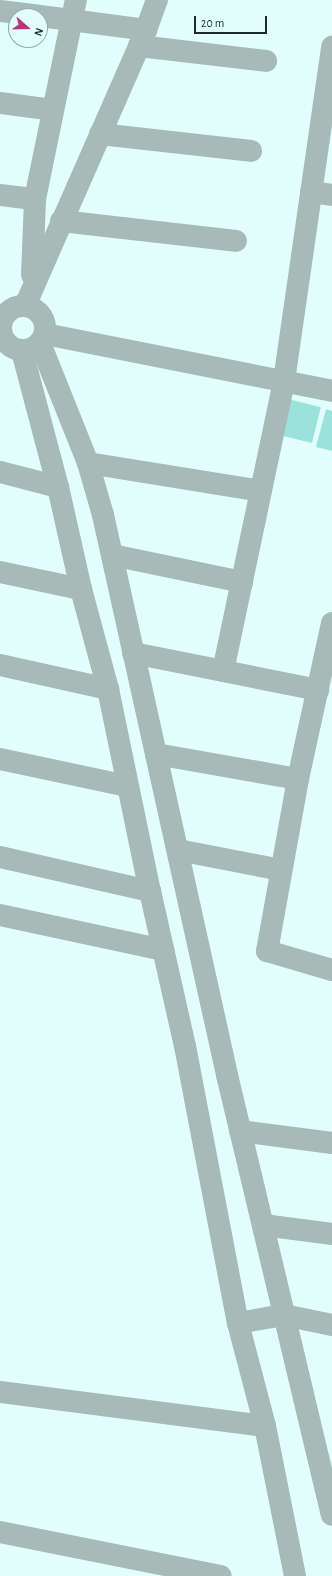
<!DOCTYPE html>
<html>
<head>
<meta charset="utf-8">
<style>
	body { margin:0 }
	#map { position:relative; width:332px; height:1576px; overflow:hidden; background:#e2fefb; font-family:"Alegreya Sans",sans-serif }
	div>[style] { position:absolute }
	.building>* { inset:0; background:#9be2dc; transform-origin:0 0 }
	.minor>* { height:22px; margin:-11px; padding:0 11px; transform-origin:11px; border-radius:11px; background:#a7bab8 }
	.minor>.ring { margin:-11px; padding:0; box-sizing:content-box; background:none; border:22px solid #a7bab8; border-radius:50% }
	span { translate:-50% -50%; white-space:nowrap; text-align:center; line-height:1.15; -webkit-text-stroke:4px #e2fefb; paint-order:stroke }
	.north { position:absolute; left:8px; top:8px; width:40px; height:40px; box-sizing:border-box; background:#e2fefb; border:1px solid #92aaa8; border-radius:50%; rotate:110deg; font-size:11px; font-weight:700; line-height:16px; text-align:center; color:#1b2d2b }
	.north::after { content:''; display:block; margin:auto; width:14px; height:18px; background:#b7337a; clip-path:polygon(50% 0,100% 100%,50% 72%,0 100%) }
	.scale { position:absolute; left:194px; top:16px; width:73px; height:18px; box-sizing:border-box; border:2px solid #1b2d2b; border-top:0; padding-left:5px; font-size:12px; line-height:14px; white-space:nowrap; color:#1b2d2b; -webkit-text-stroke:3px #e2fefb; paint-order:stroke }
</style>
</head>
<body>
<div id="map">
	<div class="building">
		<div style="left:284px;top:398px;width:38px;height:37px;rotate:14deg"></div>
		<div style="clip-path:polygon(326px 409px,332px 411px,332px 451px,316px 447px)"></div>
	</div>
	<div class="minor">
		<div style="left:0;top:11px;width:39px;rotate:7deg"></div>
		<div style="left:40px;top:16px;width:107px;rotate:7.5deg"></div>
		<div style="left:139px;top:46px;width:128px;rotate:6.7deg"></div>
		<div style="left:0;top:103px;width:53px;rotate:7.5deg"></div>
		<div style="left:100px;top:134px;width:152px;rotate:6.4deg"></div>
		<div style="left:311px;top:192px;width:21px;rotate:8deg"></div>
		<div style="left:0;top:195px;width:35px;rotate:7deg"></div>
		<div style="left:61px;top:221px;width:176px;rotate:6.5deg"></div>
		<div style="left:32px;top:275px;width:76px;rotate:-87.7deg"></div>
		<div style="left:35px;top:199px;width:203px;rotate:-78.4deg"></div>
		<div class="ring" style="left:1px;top:306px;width:22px;height:22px"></div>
		<div style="left:25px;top:306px;width:301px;rotate:-66.3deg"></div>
		<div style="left:146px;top:30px;width:32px;rotate:-70deg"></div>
		<div style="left:45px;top:334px;width:293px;rotate:11.2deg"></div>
		<div style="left:40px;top:343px;width:129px;rotate:68.2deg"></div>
		<div style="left:88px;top:463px;width:54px;rotate:73.9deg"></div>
		<div style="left:103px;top:515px;width:574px;rotate:77.51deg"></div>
		<div style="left:227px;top:1075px;width:452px;rotate:76.6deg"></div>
		<div style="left:22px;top:351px;width:141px;rotate:75.2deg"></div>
		<div style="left:58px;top:487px;width:105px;rotate:77.3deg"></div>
		<div style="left:81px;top:589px;width:104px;rotate:74.9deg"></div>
		<div style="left:108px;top:689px;width:206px;rotate:78.3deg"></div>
		<div style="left:150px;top:891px;width:159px;rotate:77.3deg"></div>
		<div style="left:185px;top:1046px;width:282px;rotate:79.2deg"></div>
		<div style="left:238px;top:1323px;width:106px;rotate:75.3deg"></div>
		<div style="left:265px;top:1426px;width:153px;rotate:78.7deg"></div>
		<div style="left:88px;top:463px;width:175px;rotate:9.2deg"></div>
		<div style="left:0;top:472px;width:60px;rotate:14.5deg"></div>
		<div style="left:112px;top:555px;width:133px;rotate:11.7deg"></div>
		<div style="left:0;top:572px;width:83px;rotate:11.9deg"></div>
		<div style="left:332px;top:623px;width:160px;rotate:102.3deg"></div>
		<div style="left:298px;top:779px;width:175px;rotate:100.2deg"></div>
		<div style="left:267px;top:951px;width:68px;rotate:16.3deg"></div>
		<div style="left:133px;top:653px;width:189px;rotate:11.3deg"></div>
		<div style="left:0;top:665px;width:111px;rotate:12.5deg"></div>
		<div style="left:223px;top:671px;width:296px;rotate:-78.1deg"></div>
		<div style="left:284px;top:381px;width:338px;rotate:-81.8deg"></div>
		<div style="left:156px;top:754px;width:144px;rotate:10deg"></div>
		<div style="left:0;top:759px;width:130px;rotate:12deg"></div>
		<div style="left:178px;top:850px;width:105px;rotate:11deg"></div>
		<div style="left:0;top:857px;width:154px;rotate:12.8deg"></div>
		<div style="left:0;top:915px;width:167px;rotate:12.1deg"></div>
		<div style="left:240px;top:1131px;width:93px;rotate:7.4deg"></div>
		<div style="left:263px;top:1225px;width:70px;rotate:7.4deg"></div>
		<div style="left:238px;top:1323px;width:47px;rotate:-9.9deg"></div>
		<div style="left:284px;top:1315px;width:49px;rotate:11.8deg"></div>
		<div style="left:0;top:1392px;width:267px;rotate:7.3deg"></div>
		<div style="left:0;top:1532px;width:225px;rotate:11.3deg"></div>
	</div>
	<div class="north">N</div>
	<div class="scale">20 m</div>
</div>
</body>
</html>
